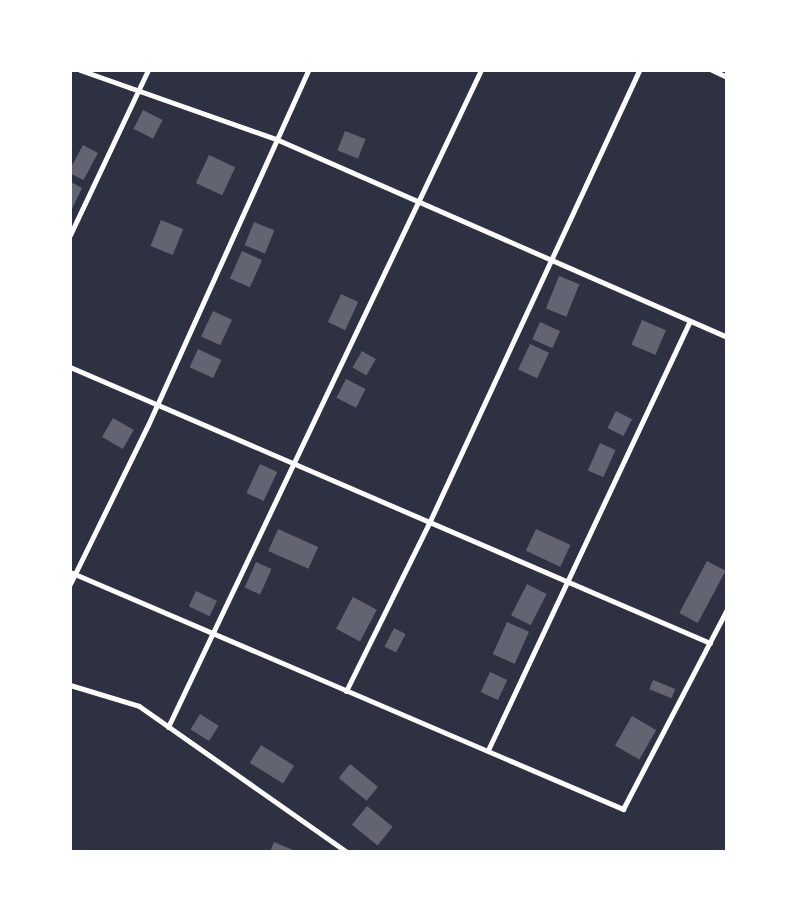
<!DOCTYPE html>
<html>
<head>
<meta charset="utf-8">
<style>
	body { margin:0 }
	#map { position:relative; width:797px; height:922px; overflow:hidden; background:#2d3142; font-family:Roboto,sans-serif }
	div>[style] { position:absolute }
	.building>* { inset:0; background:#626471; transform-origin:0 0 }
	.minor>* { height:5px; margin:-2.5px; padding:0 2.5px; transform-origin:2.5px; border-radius:2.5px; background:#fff }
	span { translate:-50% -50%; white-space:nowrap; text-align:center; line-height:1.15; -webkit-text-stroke:5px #fff; paint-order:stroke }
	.frame { position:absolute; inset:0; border:72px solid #fff; pointer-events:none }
</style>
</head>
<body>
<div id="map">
	<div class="building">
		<div style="left:143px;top:110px;width:22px;height:21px;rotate:27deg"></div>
		<div style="left:345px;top:131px;width:22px;height:21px;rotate:21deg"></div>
		<div style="left:83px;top:145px;width:17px;height:31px;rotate:28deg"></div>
		<div style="left:209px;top:155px;width:29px;height:31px;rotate:25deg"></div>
		<div style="clip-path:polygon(71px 182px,82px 188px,70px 213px,70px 185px)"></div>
		<div style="left:161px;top:220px;width:24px;height:28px;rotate:22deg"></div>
		<div style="left:254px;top:222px;width:22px;height:25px;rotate:22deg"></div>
		<div style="left:242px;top:251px;width:22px;height:30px;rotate:24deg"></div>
		<div style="left:559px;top:276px;width:22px;height:35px;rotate:22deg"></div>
		<div style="left:341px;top:294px;width:19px;height:31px;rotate:25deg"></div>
		<div style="left:213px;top:311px;width:21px;height:28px;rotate:25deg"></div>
		<div style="left:642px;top:320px;width:26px;height:27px;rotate:23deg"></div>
		<div style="left:540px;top:322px;width:22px;height:19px;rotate:24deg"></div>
		<div style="left:530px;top:344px;width:21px;height:28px;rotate:25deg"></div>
		<div style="left:198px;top:349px;width:26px;height:20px;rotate:25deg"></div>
		<div style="left:362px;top:351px;width:16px;height:19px;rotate:30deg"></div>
		<div style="left:346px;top:379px;width:22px;height:21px;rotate:27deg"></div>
		<div style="left:616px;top:411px;width:18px;height:19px;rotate:27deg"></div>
		<div style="left:113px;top:418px;width:24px;height:22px;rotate:30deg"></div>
		<div style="left:600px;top:443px;width:17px;height:30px;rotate:24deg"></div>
		<div style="left:260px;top:464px;width:19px;height:32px;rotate:25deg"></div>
		<div style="left:278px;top:529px;width:44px;height:24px;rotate:24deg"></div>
		<div style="left:536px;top:529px;width:38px;height:24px;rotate:25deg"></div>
		<div style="left:707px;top:561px;width:21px;height:59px;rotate:28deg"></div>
		<div style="left:256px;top:562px;width:17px;height:28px;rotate:24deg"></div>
		<div style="left:527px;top:584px;width:22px;height:35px;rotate:27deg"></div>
		<div style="left:196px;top:591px;width:23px;height:17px;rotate:25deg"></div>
		<div style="left:353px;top:597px;width:27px;height:36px;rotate:28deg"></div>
		<div style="left:507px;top:622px;width:24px;height:35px;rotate:24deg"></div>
		<div style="left:394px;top:628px;width:13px;height:21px;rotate:27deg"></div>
		<div style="left:490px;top:672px;width:19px;height:22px;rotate:25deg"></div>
		<div style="left:653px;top:680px;width:24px;height:10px;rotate:22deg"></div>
		<div style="left:200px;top:714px;width:22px;height:18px;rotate:32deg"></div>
		<div style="left:632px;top:716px;width:28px;height:34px;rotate:30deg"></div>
		<div style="left:261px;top:745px;width:39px;height:21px;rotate:32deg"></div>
		<div style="left:350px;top:764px;width:36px;height:18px;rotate:39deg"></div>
		<div style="left:367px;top:806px;width:33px;height:24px;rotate:39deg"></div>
		<div style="clip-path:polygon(274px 842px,298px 852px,270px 852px)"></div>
	</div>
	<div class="minor">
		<div style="left:80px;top:70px;width:208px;rotate:19.4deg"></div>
		<div style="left:276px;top:139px;width:493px;rotate:23.7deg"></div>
		<div style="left:712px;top:70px;width:17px;rotate:25deg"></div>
		<div style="left:70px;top:235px;width:183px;rotate:-64.7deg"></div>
		<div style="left:70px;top:367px;width:697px;rotate:23.33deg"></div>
		<div style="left:70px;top:572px;width:602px;rotate:23.2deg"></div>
		<div style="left:623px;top:809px;width:225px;rotate:-62.5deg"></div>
		<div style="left:70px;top:584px;width:177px;rotate:-63.9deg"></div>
		<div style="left:148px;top:425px;width:389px;rotate:-65.7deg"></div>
		<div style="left:70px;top:685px;width:72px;rotate:16.9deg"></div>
		<div style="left:139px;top:706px;width:254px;rotate:35.1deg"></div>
		<div style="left:346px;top:691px;width:187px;rotate:-63.7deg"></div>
		<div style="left:429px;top:523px;width:499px;rotate:-65.1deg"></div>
		<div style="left:168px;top:727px;width:728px;rotate:-64.53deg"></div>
		<div style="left:488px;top:750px;width:474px;rotate:-64.8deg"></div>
	</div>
	<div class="frame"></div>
</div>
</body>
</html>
